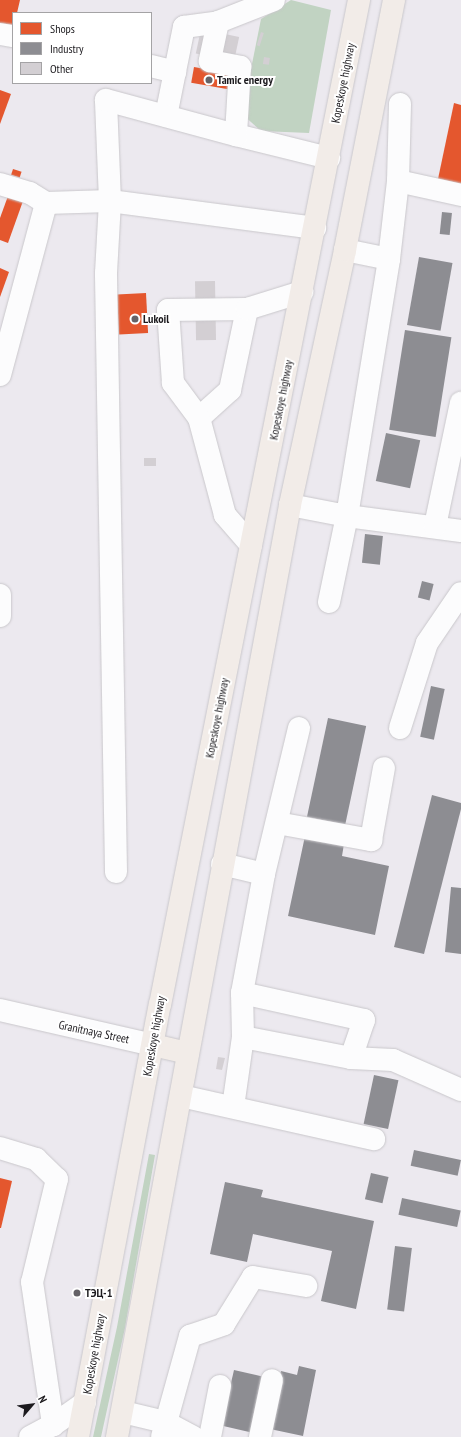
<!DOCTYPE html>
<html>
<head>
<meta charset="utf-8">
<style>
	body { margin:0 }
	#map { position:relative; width:461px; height:1437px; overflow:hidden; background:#ece9ef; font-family:"PT Sans Narrow",sans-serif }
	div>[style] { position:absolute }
	.green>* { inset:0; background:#c1d3c2 }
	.shops>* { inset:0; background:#e4572e; transform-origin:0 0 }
	.industry>* { inset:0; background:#8d8d92; transform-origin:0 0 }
	.building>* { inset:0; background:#d3cfd3; transform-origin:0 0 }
	.roads { filter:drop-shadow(0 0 1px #c9c7cb) drop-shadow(0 0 1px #c9c7cb) }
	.minor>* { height:22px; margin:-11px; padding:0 11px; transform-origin:11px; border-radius:11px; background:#fcfcfd }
	.major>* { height:22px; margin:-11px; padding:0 11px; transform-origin:11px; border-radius:11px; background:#f2ece8 }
	.dots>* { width:11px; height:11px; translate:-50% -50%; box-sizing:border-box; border:2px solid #fff; border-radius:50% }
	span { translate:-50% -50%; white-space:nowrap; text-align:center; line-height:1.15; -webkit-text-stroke:4px #fff; paint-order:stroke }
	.poi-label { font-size:12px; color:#1c1a1e; font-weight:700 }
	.left { translate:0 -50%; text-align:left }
	.street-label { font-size:12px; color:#1c1a1e }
	.legend { position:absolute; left:12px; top:12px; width:140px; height:72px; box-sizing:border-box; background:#fff; border:1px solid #a4a3a5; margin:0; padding:5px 7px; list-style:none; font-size:12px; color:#1c1a1e }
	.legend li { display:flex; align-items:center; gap:8px; height:20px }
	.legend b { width:20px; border:1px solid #a4a3a5 }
	.north { position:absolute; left:12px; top:1385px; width:40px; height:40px; -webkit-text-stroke:3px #fff; paint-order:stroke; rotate:62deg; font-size:11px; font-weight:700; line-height:16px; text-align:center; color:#1c1a1e }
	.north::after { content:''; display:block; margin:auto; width:14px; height:18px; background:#1c1a1e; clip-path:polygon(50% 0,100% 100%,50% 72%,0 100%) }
</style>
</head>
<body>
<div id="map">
	<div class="green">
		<div style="clip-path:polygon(291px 0,331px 10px,309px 133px,261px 131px,242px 114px,261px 19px)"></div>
		<div style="clip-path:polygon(149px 1154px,155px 1155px,125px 1328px,101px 1437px,93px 1437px,117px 1327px)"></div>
	</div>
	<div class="shops">
		<div style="clip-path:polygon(0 0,20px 0,17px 13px,13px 13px,13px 28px,0 25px)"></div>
		<div style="left:194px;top:67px;width:39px;height:16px;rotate:10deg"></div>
		<div style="clip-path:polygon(0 90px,11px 94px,0 124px)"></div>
		<div style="clip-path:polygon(454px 103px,461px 105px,461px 184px,438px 179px)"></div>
		<div style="left:13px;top:169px;width:9px;height:6px;rotate:18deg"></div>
		<div style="clip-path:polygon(8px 196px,23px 201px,8px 243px,0 240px,0 218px)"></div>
		<div style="clip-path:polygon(0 268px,9px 272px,0 297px)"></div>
		<div style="left:146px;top:293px;width:40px;height:29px;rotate:87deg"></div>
		<div style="clip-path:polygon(0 1178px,12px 1181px,1px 1228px,0 1228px)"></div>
	</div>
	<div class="industry">
		<div style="left:442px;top:212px;width:10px;height:22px;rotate:6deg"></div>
		<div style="left:419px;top:257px;width:34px;height:69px;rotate:10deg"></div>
		<div style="left:405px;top:330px;width:47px;height:101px;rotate:9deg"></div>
		<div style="left:386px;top:433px;width:35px;height:49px;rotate:12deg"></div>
		<div style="left:365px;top:534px;width:18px;height:29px;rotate:6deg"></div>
		<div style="left:422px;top:581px;width:12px;height:17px;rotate:14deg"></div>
		<div style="left:431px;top:686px;width:14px;height:52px;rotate:12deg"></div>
		<div style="left:328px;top:718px;width:39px;height:101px;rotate:12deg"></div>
		<div style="clip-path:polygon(432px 795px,461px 803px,461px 809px,424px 954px,394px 947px)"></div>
		<div style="clip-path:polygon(305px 836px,344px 844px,342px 856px,389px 866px,375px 935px,288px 916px)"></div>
		<div style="clip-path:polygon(451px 887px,461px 888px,461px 954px,445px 952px)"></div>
		<div style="left:374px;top:1075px;width:25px;height:50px;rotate:12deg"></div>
		<div style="left:414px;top:1150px;width:48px;height:16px;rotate:12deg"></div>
		<div style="left:371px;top:1173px;width:18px;height:27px;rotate:13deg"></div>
		<div style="clip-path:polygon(225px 1182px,263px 1190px,261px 1197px,374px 1221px,356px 1309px,321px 1301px,332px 1251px,253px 1234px,247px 1262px,210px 1254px)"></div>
		<div style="left:402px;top:1198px;width:60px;height:17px;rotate:12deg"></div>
		<div style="left:395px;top:1246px;width:17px;height:64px;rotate:7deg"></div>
		<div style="clip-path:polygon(299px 1366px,316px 1370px,303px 1436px,270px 1429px,281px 1371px,297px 1375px)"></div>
		<div style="left:234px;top:1370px;width:31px;height:57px;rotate:13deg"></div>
	</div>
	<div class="building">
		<div style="left:201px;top:29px;width:39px;height:25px;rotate:12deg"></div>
		<div style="left:261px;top:32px;width:3px;height:14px;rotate:18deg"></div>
		<div style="left:264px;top:57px;width:6px;height:7px;rotate:9deg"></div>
		<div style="left:215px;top:281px;width:59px;height:20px;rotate:89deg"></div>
		<div style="left:156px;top:458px;width:8px;height:12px;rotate:90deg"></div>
		<div style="clip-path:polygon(218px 1057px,225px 1058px,222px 1070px,216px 1069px)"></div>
	</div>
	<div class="roads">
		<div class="minor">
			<div style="left:274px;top:0;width:60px;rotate:158.6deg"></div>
			<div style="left:218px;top:22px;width:40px;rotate:102deg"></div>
			<div style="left:210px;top:61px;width:31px;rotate:11deg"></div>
			<div style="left:240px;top:67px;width:68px;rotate:93.4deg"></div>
			<div style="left:236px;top:135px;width:96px;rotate:13.9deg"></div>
			<div style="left:0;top:34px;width:13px;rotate:9deg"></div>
			<div style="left:151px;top:66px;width:25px;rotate:14deg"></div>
			<div style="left:166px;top:116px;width:91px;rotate:-78.6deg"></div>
			<div style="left:184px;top:27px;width:34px;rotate:-8deg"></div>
			<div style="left:398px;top:181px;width:65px;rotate:12.5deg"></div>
			<div style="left:0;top:184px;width:31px;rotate:17deg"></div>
			<div style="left:30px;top:193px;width:19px;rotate:32deg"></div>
			<div style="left:345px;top:250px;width:45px;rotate:11.6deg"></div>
			<div style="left:0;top:375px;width:178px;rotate:-75deg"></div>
			<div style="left:46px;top:203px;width:64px;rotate:-1.8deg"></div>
			<div style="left:110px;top:201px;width:207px;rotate:7.5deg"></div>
			<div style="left:199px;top:418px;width:42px;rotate:-42.1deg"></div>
			<div style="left:230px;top:390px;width:83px;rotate:-78.1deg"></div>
			<div style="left:290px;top:505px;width:58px;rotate:10.9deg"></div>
			<div style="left:347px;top:516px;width:115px;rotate:7.5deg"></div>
			<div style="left:435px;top:526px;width:126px;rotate:-78.1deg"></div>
			<div style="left:251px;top:545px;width:40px;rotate:-131deg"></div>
			<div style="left:225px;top:515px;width:100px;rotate:-105deg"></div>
			<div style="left:199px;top:418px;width:44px;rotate:-126.6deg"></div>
			<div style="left:173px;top:383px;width:73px;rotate:-93.9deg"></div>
			<div style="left:168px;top:310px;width:79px;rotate:-0.7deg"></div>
			<div style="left:247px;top:309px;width:58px;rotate:-17.2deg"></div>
			<div style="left:0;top:595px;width:21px;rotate:90deg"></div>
			<div style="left:329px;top:602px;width:88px;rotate:-78.2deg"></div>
			<div style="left:347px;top:516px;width:260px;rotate:-80.7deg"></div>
			<div style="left:389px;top:259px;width:79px;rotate:-83.4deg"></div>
			<div style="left:398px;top:181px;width:77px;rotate:-88.5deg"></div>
			<div style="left:400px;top:728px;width:89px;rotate:-72.4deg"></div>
			<div style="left:427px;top:643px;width:60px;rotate:-55.8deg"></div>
			<div style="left:277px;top:823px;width:96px;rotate:10.3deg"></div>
			<div style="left:371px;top:840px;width:73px;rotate:-79.8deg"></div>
			<div style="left:222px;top:864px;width:43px;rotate:13.4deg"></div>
			<div style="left:116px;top:872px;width:599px;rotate:-90.96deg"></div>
			<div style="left:106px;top:273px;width:72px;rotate:-86.8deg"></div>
			<div style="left:110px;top:201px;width:101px;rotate:-92.3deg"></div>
			<div style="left:106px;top:100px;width:135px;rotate:15.1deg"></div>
			<div style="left:242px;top:993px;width:125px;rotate:12.5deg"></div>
			<div style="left:364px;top:1020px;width:40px;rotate:108.9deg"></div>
			<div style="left:0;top:1010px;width:157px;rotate:12.9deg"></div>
			<div style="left:243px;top:1037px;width:110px;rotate:11deg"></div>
			<div style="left:351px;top:1058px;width:42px;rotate:2.7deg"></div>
			<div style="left:393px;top:1060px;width:74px;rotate:23.8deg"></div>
			<div style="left:181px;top:1096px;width:198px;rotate:12.6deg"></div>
			<div style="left:233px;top:1107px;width:71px;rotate:-81.9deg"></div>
			<div style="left:243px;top:1037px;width:44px;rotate:-91.3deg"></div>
			<div style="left:242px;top:993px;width:121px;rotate:-79.5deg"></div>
			<div style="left:264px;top:874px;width:150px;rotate:-76.5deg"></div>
			<div style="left:0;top:1148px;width:38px;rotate:17deg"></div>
			<div style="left:36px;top:1159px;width:29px;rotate:44deg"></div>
			<div style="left:57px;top:1179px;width:106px;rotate:103.6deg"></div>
			<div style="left:32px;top:1282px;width:145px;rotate:81.6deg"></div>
			<div style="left:123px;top:1412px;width:43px;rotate:13.4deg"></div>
			<div style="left:165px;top:1422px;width:32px;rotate:28deg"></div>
			<div style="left:30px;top:1437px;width:26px;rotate:-28deg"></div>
			<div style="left:53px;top:1425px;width:39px;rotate:-35deg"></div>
			<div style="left:162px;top:1437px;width:105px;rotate:-74.5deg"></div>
			<div style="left:190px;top:1336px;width:36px;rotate:-19deg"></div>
			<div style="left:224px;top:1324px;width:55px;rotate:-58.3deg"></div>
			<div style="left:253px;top:1277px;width:54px;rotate:9.6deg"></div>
			<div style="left:210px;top:1437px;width:52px;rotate:-78.9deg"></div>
			<div style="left:260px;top:1437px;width:58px;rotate:-78.1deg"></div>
		</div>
		<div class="major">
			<div style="left:153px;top:1045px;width:36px;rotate:13deg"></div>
			<div style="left:78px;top:1437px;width:440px;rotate:-79.3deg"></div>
			<div style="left:160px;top:1005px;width:1025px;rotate:-78.8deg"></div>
			<div style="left:117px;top:1437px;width:948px;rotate:-79.48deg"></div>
			<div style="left:290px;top:505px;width:261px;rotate:-77.8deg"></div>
			<div style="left:345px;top:250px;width:255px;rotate:-78.9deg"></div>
		</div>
	</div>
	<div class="dots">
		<div style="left:209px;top:80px;background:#656267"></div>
		<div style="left:135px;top:319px;background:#656267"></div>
		<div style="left:77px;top:1293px;background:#656267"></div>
	</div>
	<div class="poi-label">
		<span class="left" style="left:217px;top:80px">Tamic energy</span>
		<span class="left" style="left:143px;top:319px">Lukoil</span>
		<span class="left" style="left:85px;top:1293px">ТЭЦ-1</span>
	</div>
	<div class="street-label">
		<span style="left:343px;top:83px;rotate:-79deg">Kopeskoye highway</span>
		<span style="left:281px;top:400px;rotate:-79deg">Kopeskoye highway</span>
		<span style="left:217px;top:718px;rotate:-79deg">Kopeskoye highway</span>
		<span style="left:94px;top:1032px;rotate:12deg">Granitnaya Street</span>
		<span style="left:154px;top:1036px;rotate:-80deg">Kopeskoye highway</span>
		<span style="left:94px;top:1354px;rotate:-80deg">Kopeskoye highway</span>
	</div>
	<ul class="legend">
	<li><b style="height:11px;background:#e4572e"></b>Shops</li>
	<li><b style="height:11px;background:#8d8d92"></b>Industry</li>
	<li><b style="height:11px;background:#d3cfd3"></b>Other</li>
	</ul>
	<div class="north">N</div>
</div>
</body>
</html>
